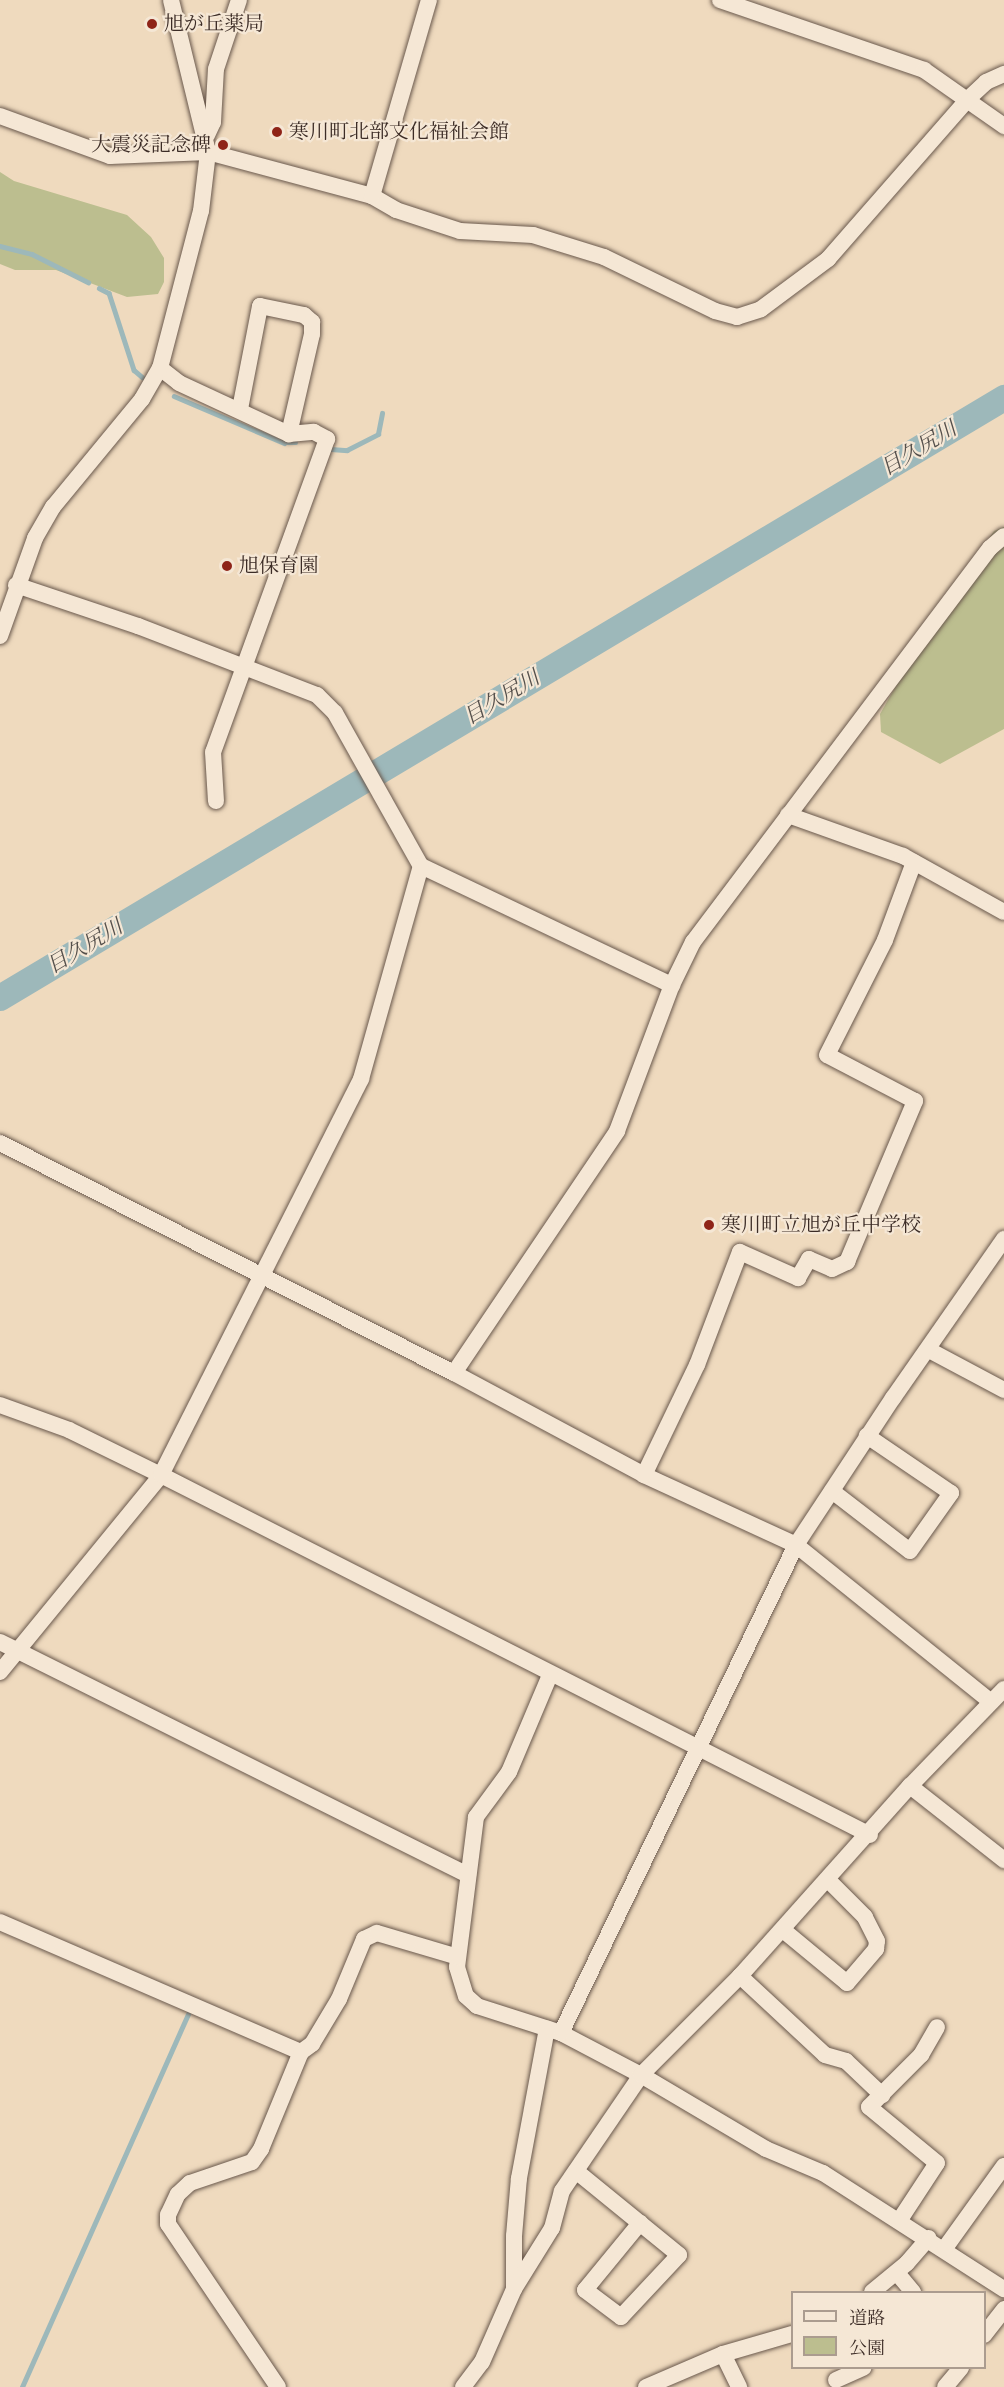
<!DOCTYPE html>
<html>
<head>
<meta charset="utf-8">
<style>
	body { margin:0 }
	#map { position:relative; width:1004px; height:2387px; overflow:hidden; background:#efdabe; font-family:"Libre Bodoni","Noto Serif JP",serif }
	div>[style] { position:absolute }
	.green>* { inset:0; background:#bcbe8f }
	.stream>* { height:4.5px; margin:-2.25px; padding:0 2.25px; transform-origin:2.25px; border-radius:2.25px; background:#9db8ba }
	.river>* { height:26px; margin:-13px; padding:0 13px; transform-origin:13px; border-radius:13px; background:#9db8ba }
	.roads { filter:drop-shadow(0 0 2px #69584c) drop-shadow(0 0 2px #69584c) }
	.minor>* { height:16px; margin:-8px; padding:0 8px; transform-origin:8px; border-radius:8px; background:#f5e7d5 }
	.dots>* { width:16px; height:16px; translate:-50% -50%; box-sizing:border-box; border:3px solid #f5e7d5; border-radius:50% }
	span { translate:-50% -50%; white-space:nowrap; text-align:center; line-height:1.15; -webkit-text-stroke:4.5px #f5e7d5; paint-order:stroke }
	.poi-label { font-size:20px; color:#3c2c26 }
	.left { translate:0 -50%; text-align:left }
	.right { translate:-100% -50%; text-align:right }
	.water-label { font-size:21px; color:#544f4b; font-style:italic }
	.legend { position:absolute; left:791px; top:2291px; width:195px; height:78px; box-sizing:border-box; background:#f5e7d5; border:2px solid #ab9c8f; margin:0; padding:8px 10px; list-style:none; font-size:18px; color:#3c2c26 }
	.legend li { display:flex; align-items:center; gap:12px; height:30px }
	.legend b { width:30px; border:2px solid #ab9c8f }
</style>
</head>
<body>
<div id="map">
	<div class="green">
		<div style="clip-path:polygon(0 172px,14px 181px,127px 215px,151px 237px,164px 258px,164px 282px,158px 294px,127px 297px,56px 270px,15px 270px,0 264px)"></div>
		<div style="clip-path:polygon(1004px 527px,1004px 729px,940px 764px,881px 732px,880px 714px,943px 603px,994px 531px)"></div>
	</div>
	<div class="stream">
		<div style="left:0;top:246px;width:33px;rotate:14deg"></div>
		<div style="left:32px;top:254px;width:63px;rotate:26.6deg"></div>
		<div style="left:99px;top:288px;width:11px;rotate:27deg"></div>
		<div style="left:109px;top:293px;width:81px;rotate:72deg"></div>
		<div style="left:134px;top:370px;width:11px;rotate:41deg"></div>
		<div style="left:174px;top:396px;width:120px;rotate:23.1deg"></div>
		<div style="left:284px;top:443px;width:12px"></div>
		<div style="left:331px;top:449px;width:16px;rotate:4deg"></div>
		<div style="left:347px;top:450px;width:35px;rotate:-27deg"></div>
		<div style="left:378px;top:434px;width:21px;rotate:-79deg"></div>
		<div style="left:22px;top:2387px;width:411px;rotate:-66deg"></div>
	</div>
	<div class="river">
		<div style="left:0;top:998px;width:1170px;rotate:-30.86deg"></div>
	</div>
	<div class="roads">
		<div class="minor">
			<div style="left:720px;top:0;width:216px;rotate:18.9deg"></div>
			<div style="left:924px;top:70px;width:98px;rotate:35deg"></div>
			<div style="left:0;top:116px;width:117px;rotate:20deg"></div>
			<div style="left:110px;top:156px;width:98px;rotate:-2.3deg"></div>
			<div style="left:208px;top:152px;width:170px;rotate:15deg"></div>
			<div style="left:372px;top:196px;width:28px;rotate:30deg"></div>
			<div style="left:396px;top:210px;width:67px;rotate:18.2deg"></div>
			<div style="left:460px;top:231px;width:73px;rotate:3.1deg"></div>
			<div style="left:533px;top:235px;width:74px;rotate:17.2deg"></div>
			<div style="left:604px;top:257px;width:123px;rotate:25.9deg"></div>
			<div style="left:715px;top:311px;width:23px;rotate:15deg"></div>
			<div style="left:737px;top:317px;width:25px;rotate:-18deg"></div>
			<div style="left:761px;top:309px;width:84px;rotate:-36.7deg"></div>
			<div style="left:828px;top:259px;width:214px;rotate:-48.8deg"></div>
			<div style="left:969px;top:98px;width:23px;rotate:-43deg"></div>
			<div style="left:986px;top:82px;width:20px;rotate:-24deg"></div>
			<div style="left:207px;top:135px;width:14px;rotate:-65deg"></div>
			<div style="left:213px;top:122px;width:53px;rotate:-86.8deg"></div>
			<div style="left:216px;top:69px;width:73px;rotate:-71.6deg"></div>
			<div style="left:372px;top:196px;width:204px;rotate:-73.8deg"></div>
			<div style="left:160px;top:368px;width:24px;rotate:38deg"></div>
			<div style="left:179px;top:383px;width:121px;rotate:24.9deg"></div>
			<div style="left:289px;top:434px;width:25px;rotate:-5deg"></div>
			<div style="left:314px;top:432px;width:15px;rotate:28deg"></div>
			<div style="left:327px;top:439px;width:333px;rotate:110deg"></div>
			<div style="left:213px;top:752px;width:49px;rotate:86.5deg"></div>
			<div style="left:240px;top:409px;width:105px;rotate:-79deg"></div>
			<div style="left:260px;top:306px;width:45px;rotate:11.6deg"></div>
			<div style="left:304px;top:315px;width:11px;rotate:41deg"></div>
			<div style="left:312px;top:322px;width:12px;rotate:90deg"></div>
			<div style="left:312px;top:334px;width:103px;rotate:103deg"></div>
			<div style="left:16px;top:585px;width:129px;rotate:18.6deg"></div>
			<div style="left:138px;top:626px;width:192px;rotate:21.1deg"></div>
			<div style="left:317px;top:695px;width:25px;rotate:45deg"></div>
			<div style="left:335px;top:713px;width:176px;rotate:60.7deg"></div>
			<div style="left:421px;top:866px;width:278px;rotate:25.4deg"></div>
			<div style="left:0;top:636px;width:104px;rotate:-70.3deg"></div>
			<div style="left:35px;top:538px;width:36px;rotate:-60deg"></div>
			<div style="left:53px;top:507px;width:140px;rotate:-50.5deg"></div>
			<div style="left:142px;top:399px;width:36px;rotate:-60deg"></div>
			<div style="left:160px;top:368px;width:162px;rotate:-75.4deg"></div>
			<div style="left:201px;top:211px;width:59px;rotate:-83.2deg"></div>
			<div style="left:208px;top:152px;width:156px;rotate:-103.7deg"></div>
			<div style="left:788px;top:815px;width:122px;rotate:19.6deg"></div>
			<div style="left:903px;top:856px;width:115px;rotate:29deg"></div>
			<div style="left:0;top:1143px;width:509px;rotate:26.87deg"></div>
			<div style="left:454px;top:1373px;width:216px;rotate:28.2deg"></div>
			<div style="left:644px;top:1475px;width:167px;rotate:24.7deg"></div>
			<div style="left:796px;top:1545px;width:250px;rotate:38.8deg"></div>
			<div style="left:929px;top:1350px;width:85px;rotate:28.1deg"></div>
			<div style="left:454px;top:1373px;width:292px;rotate:-56deg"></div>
			<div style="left:617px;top:1131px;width:156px;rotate:-69.4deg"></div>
			<div style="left:672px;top:985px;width:48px;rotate:-64deg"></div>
			<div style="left:693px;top:942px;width:493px;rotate:-53deg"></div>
			<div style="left:990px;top:548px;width:18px;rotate:-41deg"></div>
			<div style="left:0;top:1405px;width:73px;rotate:19.9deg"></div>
			<div style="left:69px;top:1430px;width:102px;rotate:26.1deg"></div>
			<div style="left:161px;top:1475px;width:795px;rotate:26.92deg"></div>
			<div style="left:644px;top:1475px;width:122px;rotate:-64.3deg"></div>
			<div style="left:697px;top:1365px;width:121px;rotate:-69.2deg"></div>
			<div style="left:740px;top:1252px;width:64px;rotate:24.1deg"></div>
			<div style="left:798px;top:1278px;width:22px;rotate:-60deg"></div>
			<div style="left:809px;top:1259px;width:25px;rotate:23deg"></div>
			<div style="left:832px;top:1269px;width:17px;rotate:-25deg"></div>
			<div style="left:847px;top:1262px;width:175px;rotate:-67.1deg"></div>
			<div style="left:915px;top:1101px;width:99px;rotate:-152.4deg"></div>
			<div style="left:827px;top:1055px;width:129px;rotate:-63.2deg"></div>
			<div style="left:885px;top:940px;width:83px;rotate:-69.6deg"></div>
			<div style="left:832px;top:1491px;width:98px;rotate:37.6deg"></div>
			<div style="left:910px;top:1551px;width:71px;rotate:-54.7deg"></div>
			<div style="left:951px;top:1493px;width:102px;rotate:-145.8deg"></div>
			<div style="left:0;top:1642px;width:523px;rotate:26.47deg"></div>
			<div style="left:0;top:1672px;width:254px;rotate:-50.7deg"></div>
			<div style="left:161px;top:1475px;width:444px;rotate:-63.2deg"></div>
			<div style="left:361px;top:1079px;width:221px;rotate:-74.3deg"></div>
			<div style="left:550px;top:1675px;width:105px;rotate:112.9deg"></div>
			<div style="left:509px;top:1772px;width:56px;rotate:126.3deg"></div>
			<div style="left:476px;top:1817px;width:151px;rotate:97.2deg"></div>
			<div style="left:457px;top:1967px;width:30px;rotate:73deg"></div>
			<div style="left:466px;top:1996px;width:15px;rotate:42deg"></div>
			<div style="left:477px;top:2006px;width:88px;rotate:17.8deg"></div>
			<div style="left:561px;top:2033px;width:90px;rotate:27.7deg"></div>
			<div style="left:641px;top:2075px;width:145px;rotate:30.6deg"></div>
			<div style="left:766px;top:2149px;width:62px;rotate:22.8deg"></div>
			<div style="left:823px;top:2173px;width:215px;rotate:32.7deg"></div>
			<div style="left:910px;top:1786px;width:120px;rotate:38.2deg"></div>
			<div style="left:0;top:1922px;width:328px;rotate:23.4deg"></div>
			<div style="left:783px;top:1930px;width:83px;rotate:39.6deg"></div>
			<div style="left:847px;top:1983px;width:45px;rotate:-49.5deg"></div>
			<div style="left:876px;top:1949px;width:8px;rotate:-83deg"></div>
			<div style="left:877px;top:1941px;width:27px;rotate:-117deg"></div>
			<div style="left:865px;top:1917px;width:51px;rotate:-135deg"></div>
			<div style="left:740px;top:1976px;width:116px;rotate:42.9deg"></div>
			<div style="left:825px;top:2055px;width:22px;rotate:16deg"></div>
			<div style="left:846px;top:2061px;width:50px;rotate:43.4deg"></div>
			<div style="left:561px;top:2033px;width:542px;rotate:-64.29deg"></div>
			<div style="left:796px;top:1545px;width:176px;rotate:-56.6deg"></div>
			<div style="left:893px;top:1398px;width:194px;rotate:-55.1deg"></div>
			<div style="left:576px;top:2171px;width:133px;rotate:39.2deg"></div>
			<div style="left:679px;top:2255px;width:85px;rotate:133.1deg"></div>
			<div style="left:621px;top:2317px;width:45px;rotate:-143.1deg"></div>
			<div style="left:585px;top:2290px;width:87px;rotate:-50.6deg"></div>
			<div style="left:899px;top:2221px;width:69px;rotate:-56.8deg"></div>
			<div style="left:937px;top:2163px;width:88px;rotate:-140.5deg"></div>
			<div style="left:869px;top:2107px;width:74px;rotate:-45deg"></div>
			<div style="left:921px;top:2055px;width:32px;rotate:-60deg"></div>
			<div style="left:945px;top:2248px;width:101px;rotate:-54.3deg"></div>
			<div style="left:897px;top:2273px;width:25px;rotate:50deg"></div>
			<div style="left:514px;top:2289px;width:53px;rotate:-90deg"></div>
			<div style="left:514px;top:2236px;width:58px;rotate:-85.1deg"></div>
			<div style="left:519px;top:2178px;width:152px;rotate:-79.4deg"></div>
			<div style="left:872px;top:2292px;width:45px;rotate:-39.6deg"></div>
			<div style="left:907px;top:2263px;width:33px;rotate:-49deg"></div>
			<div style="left:984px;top:2335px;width:33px;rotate:-52deg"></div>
			<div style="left:723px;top:2354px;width:72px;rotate:-16.2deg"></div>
			<div style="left:836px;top:2380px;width:30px;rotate:-24deg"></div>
			<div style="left:278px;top:2387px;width:197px;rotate:-124deg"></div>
			<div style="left:168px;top:2224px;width:9px;rotate:-90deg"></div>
			<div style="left:168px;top:2215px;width:23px;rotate:-65deg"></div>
			<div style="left:178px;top:2194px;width:16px;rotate:-43deg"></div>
			<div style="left:190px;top:2183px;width:65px;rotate:-18.7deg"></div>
			<div style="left:252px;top:2162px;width:16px;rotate:-55deg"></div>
			<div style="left:261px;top:2149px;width:105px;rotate:-67.6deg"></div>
			<div style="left:301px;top:2052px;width:14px;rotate:-36deg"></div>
			<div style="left:312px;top:2044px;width:52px;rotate:-59deg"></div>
			<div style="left:339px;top:1999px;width:65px;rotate:-67.4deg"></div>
			<div style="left:364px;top:1939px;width:14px;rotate:-25deg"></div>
			<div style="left:377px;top:1933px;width:84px;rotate:16.5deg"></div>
			<div style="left:463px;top:2387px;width:31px;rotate:-53deg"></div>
			<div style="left:482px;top:2362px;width:80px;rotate:-66.3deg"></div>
			<div style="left:514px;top:2289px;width:72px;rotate:-58.1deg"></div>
			<div style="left:552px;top:2228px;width:38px;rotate:-75deg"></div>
			<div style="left:562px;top:2191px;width:140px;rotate:-55.7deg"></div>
			<div style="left:641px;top:2075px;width:140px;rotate:-45deg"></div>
			<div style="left:740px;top:1976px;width:255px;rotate:-48.2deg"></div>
			<div style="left:910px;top:1786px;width:135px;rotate:-45.9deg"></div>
			<div style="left:646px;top:2387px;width:84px;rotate:-23.2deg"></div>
			<div style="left:723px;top:2354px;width:37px;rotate:64deg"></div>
			<div style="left:945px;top:2387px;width:25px;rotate:-50deg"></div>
		</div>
	</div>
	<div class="dots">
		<div style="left:152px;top:24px;background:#8f2418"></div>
		<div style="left:277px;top:132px;background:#8f2418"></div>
		<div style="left:223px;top:145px;background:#8f2418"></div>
		<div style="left:227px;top:566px;background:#8f2418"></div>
		<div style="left:709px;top:1225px;background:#8f2418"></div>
	</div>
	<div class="poi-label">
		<span class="left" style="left:164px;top:24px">旭が丘薬局</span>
		<span class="left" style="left:289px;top:132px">寒川町北部文化福祉会館</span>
		<span class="right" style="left:211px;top:145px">大震災記念碑</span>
		<span class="left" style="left:239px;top:566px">旭保育園</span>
		<span class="left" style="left:721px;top:1225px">寒川町立旭が丘中学校</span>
	</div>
	<div class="water-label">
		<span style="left:919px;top:449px;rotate:-31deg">目久尻川</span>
		<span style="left:502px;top:698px;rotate:-31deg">目久尻川</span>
		<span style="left:85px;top:947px;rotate:-31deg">目久尻川</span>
	</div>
	<ul class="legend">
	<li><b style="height:8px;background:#f5e7d5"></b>道路</li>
	<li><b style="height:16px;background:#bcbe8f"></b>公園</li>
	</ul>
</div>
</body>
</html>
